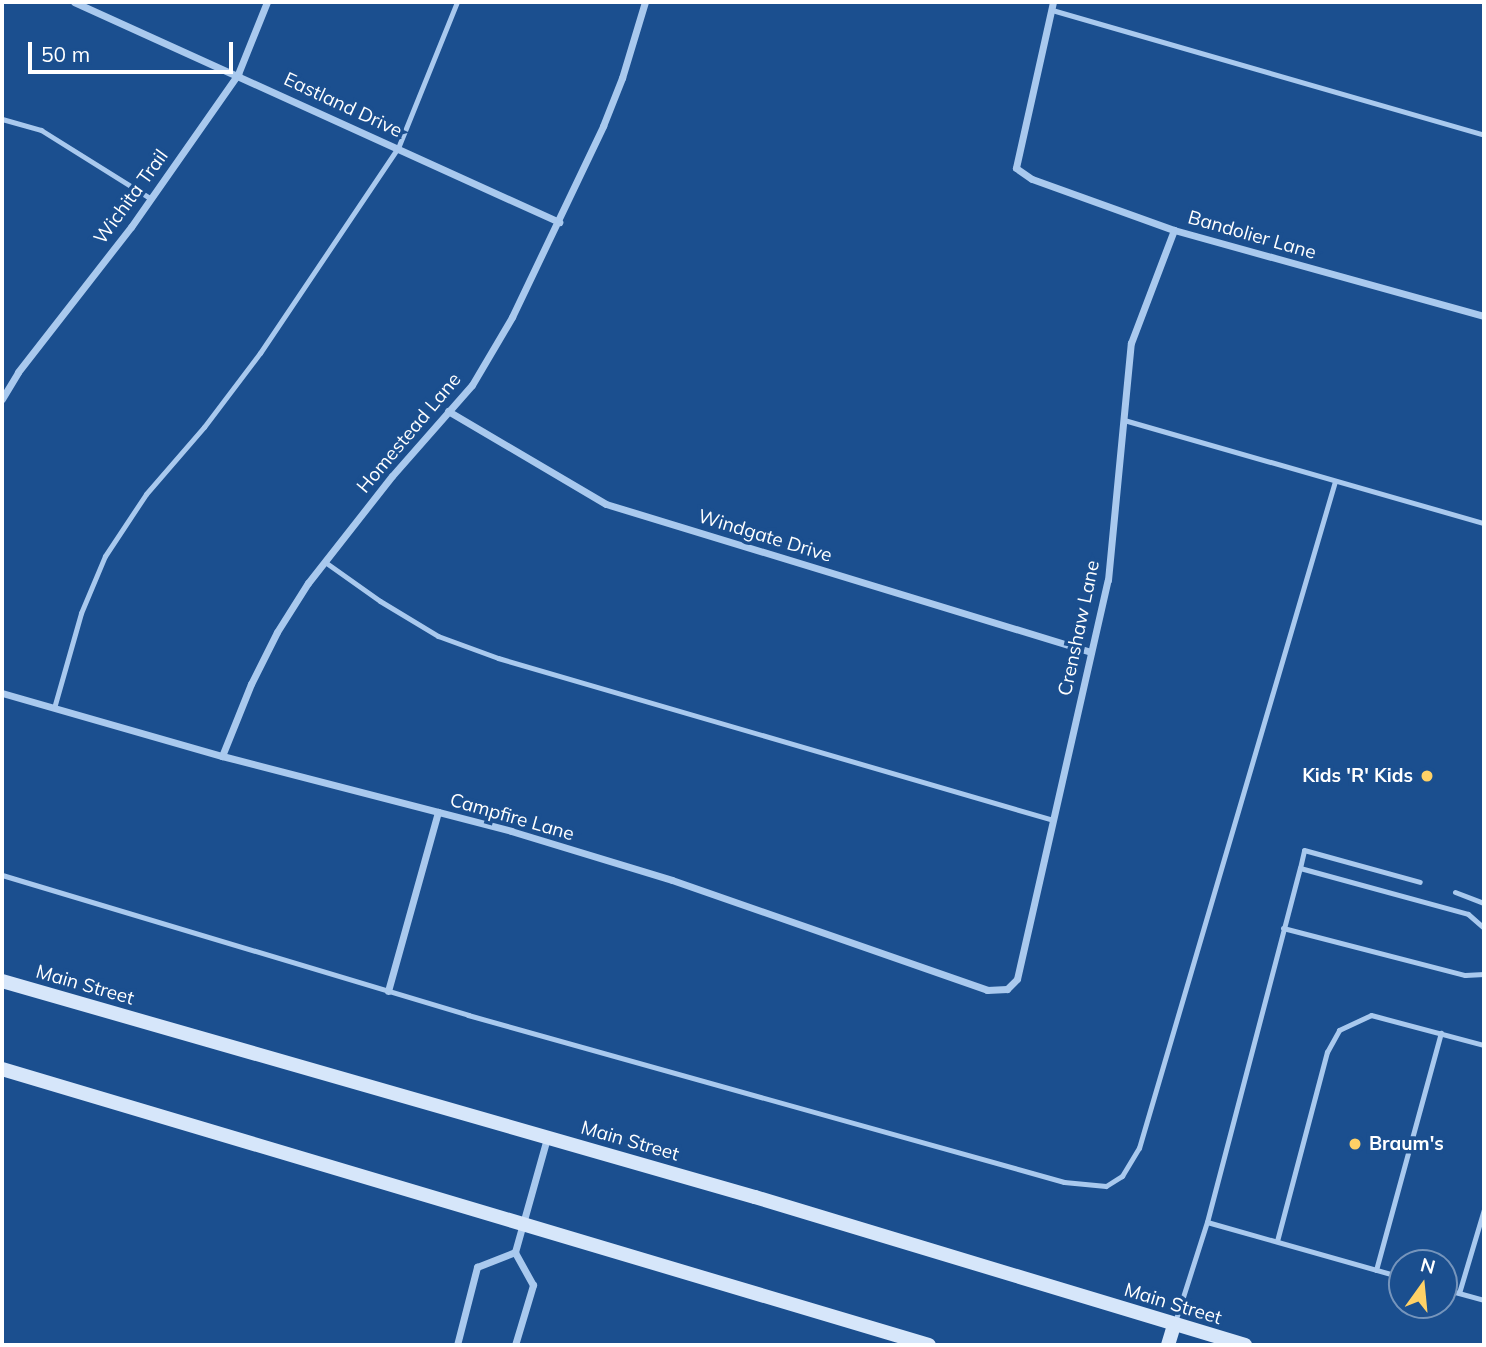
<!DOCTYPE html>
<html>
<head>
<meta charset="utf-8">
<style>
	body { margin:0 }
	#map { position:relative; width:1486px; height:1347px; overflow:hidden; background:#1b4f8f; font-family:Mulish,sans-serif }
	div>[style] { position:absolute }
	.lane>* { height:5px; margin:-2.5px; padding:0 2.5px; transform-origin:2.5px; border-radius:2.5px; background:#a9c9ee }
	.street>* { height:7px; margin:-3.5px; padding:0 3.5px; transform-origin:3.5px; border-radius:3.5px; background:#a9c9ee }
	.secondary>* { height:14px; margin:-7px; padding:0 7px; transform-origin:7px; border-radius:7px; background:#d6e6fa }
	.dots>* { width:19px; height:19px; translate:-50% -50%; box-sizing:border-box; border:4px solid #1b4f8f; border-radius:50% }
	span { translate:-50% -50%; white-space:nowrap; text-align:center; line-height:1.15; -webkit-text-stroke:7px #1b4f8f; paint-order:stroke }
	.street-label { font-size:19px; color:#fff }
	.poi-label { font-size:19px; color:#fff; font-weight:700 }
	.right { translate:-100% -50%; text-align:right }
	.left { translate:0 -50%; text-align:left }
	.frame { position:absolute; inset:0; border:4px solid #fff; pointer-events:none }
	.north { position:absolute; left:1388px; top:1249px; width:70px; height:70px; box-sizing:border-box; background:#1b4f8f; border:2px solid #7695bc; border-radius:50%; rotate:15deg; font-size:19px; font-weight:700; line-height:28px; text-align:center; color:#fff }
	.north::after { content:''; display:block; margin:auto; width:24px; height:32px; background:#ffd166; clip-path:polygon(50% 0,100% 100%,50% 72%,0 100%) }
	.scale { position:absolute; left:28px; top:42px; width:205px; height:32px; box-sizing:border-box; border:4px solid #fff; border-top:0; padding-left:9px; font-size:21px; line-height:24px; white-space:nowrap; color:#fff; -webkit-text-stroke:5px #1b4f8f; paint-order:stroke }
</style>
</head>
<body>
<div id="map">
	<div class="lane">
		<div style="left:1052px;top:10px;width:450px;rotate:16.1deg"></div>
		<div style="left:2px;top:119px;width:41px;rotate:15.8deg"></div>
		<div style="left:41px;top:130px;width:128px;rotate:32deg"></div>
		<div style="left:1124px;top:420px;width:374px;rotate:16deg"></div>
		<div style="left:325px;top:562px;width:67px;rotate:35.3deg"></div>
		<div style="left:380px;top:601px;width:68px;rotate:31.1deg"></div>
		<div style="left:438px;top:636px;width:64px;rotate:20.1deg"></div>
		<div style="left:498px;top:658px;width:578px;rotate:16.27deg"></div>
		<div style="left:54px;top:708px;width:99px;rotate:-74.1deg"></div>
		<div style="left:81px;top:613px;width:62px;rotate:-67.2deg"></div>
		<div style="left:105px;top:556px;width:74px;rotate:-56.5deg"></div>
		<div style="left:146px;top:494px;width:89px;rotate:-49.1deg"></div>
		<div style="left:204px;top:427px;width:93px;rotate:-52.9deg"></div>
		<div style="left:260px;top:353px;width:247px;rotate:-56.1deg"></div>
		<div style="left:398px;top:148px;width:157px;rotate:-68deg"></div>
		<div style="left:1300px;top:868px;width:18px;rotate:-77deg"></div>
		<div style="left:1304px;top:850px;width:120px;rotate:15.4deg"></div>
		<div style="left:2px;top:875px;width:487px;rotate:16.7deg"></div>
		<div style="left:468px;top:1015px;width:619px;rotate:15.65deg"></div>
		<div style="left:1064px;top:1182px;width:42px;rotate:5.4deg"></div>
		<div style="left:1106px;top:1186px;width:19px;rotate:-32deg"></div>
		<div style="left:1122px;top:1176px;width:33px;rotate:-59deg"></div>
		<div style="left:1139px;top:1148px;width:695px;rotate:-73.62deg"></div>
		<div style="left:1455px;top:892px;width:31px;rotate:21deg"></div>
		<div style="left:1283px;top:928px;width:188px;rotate:14.5deg"></div>
		<div style="left:1465px;top:975px;width:19px;rotate:-3deg"></div>
		<div style="left:1207px;top:1222px;width:203px;rotate:15.8deg"></div>
		<div style="left:1277px;top:1241px;width:196px;rotate:-75.2deg"></div>
		<div style="left:1327px;top:1052px;width:25px;rotate:-61deg"></div>
		<div style="left:1339px;top:1030px;width:35px;rotate:-25deg"></div>
		<div style="left:1371px;top:1015px;width:117px;rotate:14.9deg"></div>
		<div style="left:1376px;top:1270px;width:246px;rotate:-74.7deg"></div>
		<div style="left:1444px;top:1289px;width:41px;rotate:15.4deg"></div>
		<div style="left:1459px;top:1293px;width:88px;rotate:-73.4deg"></div>
		<div style="left:1175px;top:1322px;width:105px;rotate:-72.3deg"></div>
		<div style="left:1207px;top:1222px;width:366px;rotate:-75.3deg"></div>
		<div style="left:1300px;top:868px;width:174px;rotate:15.3deg"></div>
		<div style="left:1468px;top:914px;width:21px;rotate:41deg"></div>
	</div>
	<div class="street">
		<div style="left:74px;top:2px;width:533px;rotate:24.4deg"></div>
		<div style="left:1053px;top:2px;width:170px;rotate:102.6deg"></div>
		<div style="left:1016px;top:168px;width:19px;rotate:35deg"></div>
		<div style="left:1032px;top:179px;width:151px;rotate:19.8deg"></div>
		<div style="left:1174px;top:230px;width:322px;rotate:15.5deg"></div>
		<div style="left:2px;top:399px;width:31px;rotate:-59deg"></div>
		<div style="left:18px;top:372px;width:184px;rotate:-52.1deg"></div>
		<div style="left:131px;top:227px;width:187px;rotate:-55deg"></div>
		<div style="left:238px;top:74px;width:78px;rotate:-68.1deg"></div>
		<div style="left:448px;top:411px;width:183px;rotate:30.5deg"></div>
		<div style="left:606px;top:504px;width:507px;rotate:16.97deg"></div>
		<div style="left:2px;top:693px;width:229px;rotate:16deg"></div>
		<div style="left:222px;top:756px;width:299px;rotate:14.5deg"></div>
		<div style="left:511px;top:831px;width:168px;rotate:16.9deg"></div>
		<div style="left:672px;top:880px;width:334px;rotate:19.2deg"></div>
		<div style="left:987px;top:990px;width:20px;rotate:-3deg"></div>
		<div style="left:1007px;top:989px;width:14px;rotate:-45deg"></div>
		<div style="left:1017px;top:979px;width:409px;rotate:-77.2deg"></div>
		<div style="left:1108px;top:580px;width:238px;rotate:-84.5deg"></div>
		<div style="left:1131px;top:343px;width:121px;rotate:-69.2deg"></div>
		<div style="left:222px;top:756px;width:78px;rotate:-68.1deg"></div>
		<div style="left:251px;top:684px;width:58px;rotate:-63.4deg"></div>
		<div style="left:277px;top:632px;width:58px;rotate:-57.7deg"></div>
		<div style="left:308px;top:583px;width:136px;rotate:-51.9deg"></div>
		<div style="left:392px;top:476px;width:121px;rotate:-48.7deg"></div>
		<div style="left:472px;top:385px;width:79px;rotate:-59.5deg"></div>
		<div style="left:512px;top:317px;width:212px;rotate:-64.5deg"></div>
		<div style="left:603px;top:126px;width:52px;rotate:-68.4deg"></div>
		<div style="left:622px;top:78px;width:79px;rotate:-73.2deg"></div>
		<div style="left:388px;top:991px;width:186px;rotate:-74.4deg"></div>
		<div style="left:457px;top:1345px;width:81px;rotate:-75.6deg"></div>
		<div style="left:477px;top:1267px;width:41px;rotate:-21.5deg"></div>
		<div style="left:515px;top:1345px;width:63px;rotate:-73.3deg"></div>
		<div style="left:533px;top:1285px;width:38px;rotate:-119deg"></div>
		<div style="left:515px;top:1252px;width:118px;rotate:-74.3deg"></div>
	</div>
	<div class="secondary">
		<div style="left:2px;top:981px;width:783px;rotate:16.01deg"></div>
		<div style="left:755px;top:1197px;width:512px;rotate:16.81deg"></div>
		<div style="left:2px;top:1069px;width:967px;rotate:16.58deg"></div>
		<div style="left:1168px;top:1345px;width:21px;rotate:-73deg"></div>
	</div>
	<div class="dots">
		<div style="left:1427px;top:776px;background:#ffd166"></div>
		<div style="left:1355px;top:1144px;background:#ffd166"></div>
	</div>
	<div class="street-label">
		<span style="left:343px;top:105px;rotate:25deg">Eastland Drive</span>
		<span style="left:131px;top:197px;rotate:-54deg">Wichita Trail</span>
		<span style="left:1252px;top:235px;rotate:16deg">Bandolier Lane</span>
		<span style="left:409px;top:433px;rotate:-50deg">Homestead Lane</span>
		<span style="left:765px;top:536px;rotate:17deg">Windgate Drive</span>
		<span style="left:1079px;top:628px;rotate:-78deg">Crenshaw Lane</span>
		<span style="left:512px;top:817px;rotate:16deg">Campfire Lane</span>
		<span style="left:85px;top:985px;rotate:16deg">Main Street</span>
		<span style="left:630px;top:1141px;rotate:16deg">Main Street</span>
		<span style="left:1173px;top:1304px;rotate:17deg">Main Street</span>
	</div>
	<div class="poi-label">
		<span class="right" style="left:1413px;top:776px">Kids 'R' Kids</span>
		<span class="left" style="left:1369px;top:1144px">Braum's</span>
	</div>
	<div class="frame"></div>
	<div class="north">N</div>
	<div class="scale">50 m</div>
</div>
</body>
</html>
